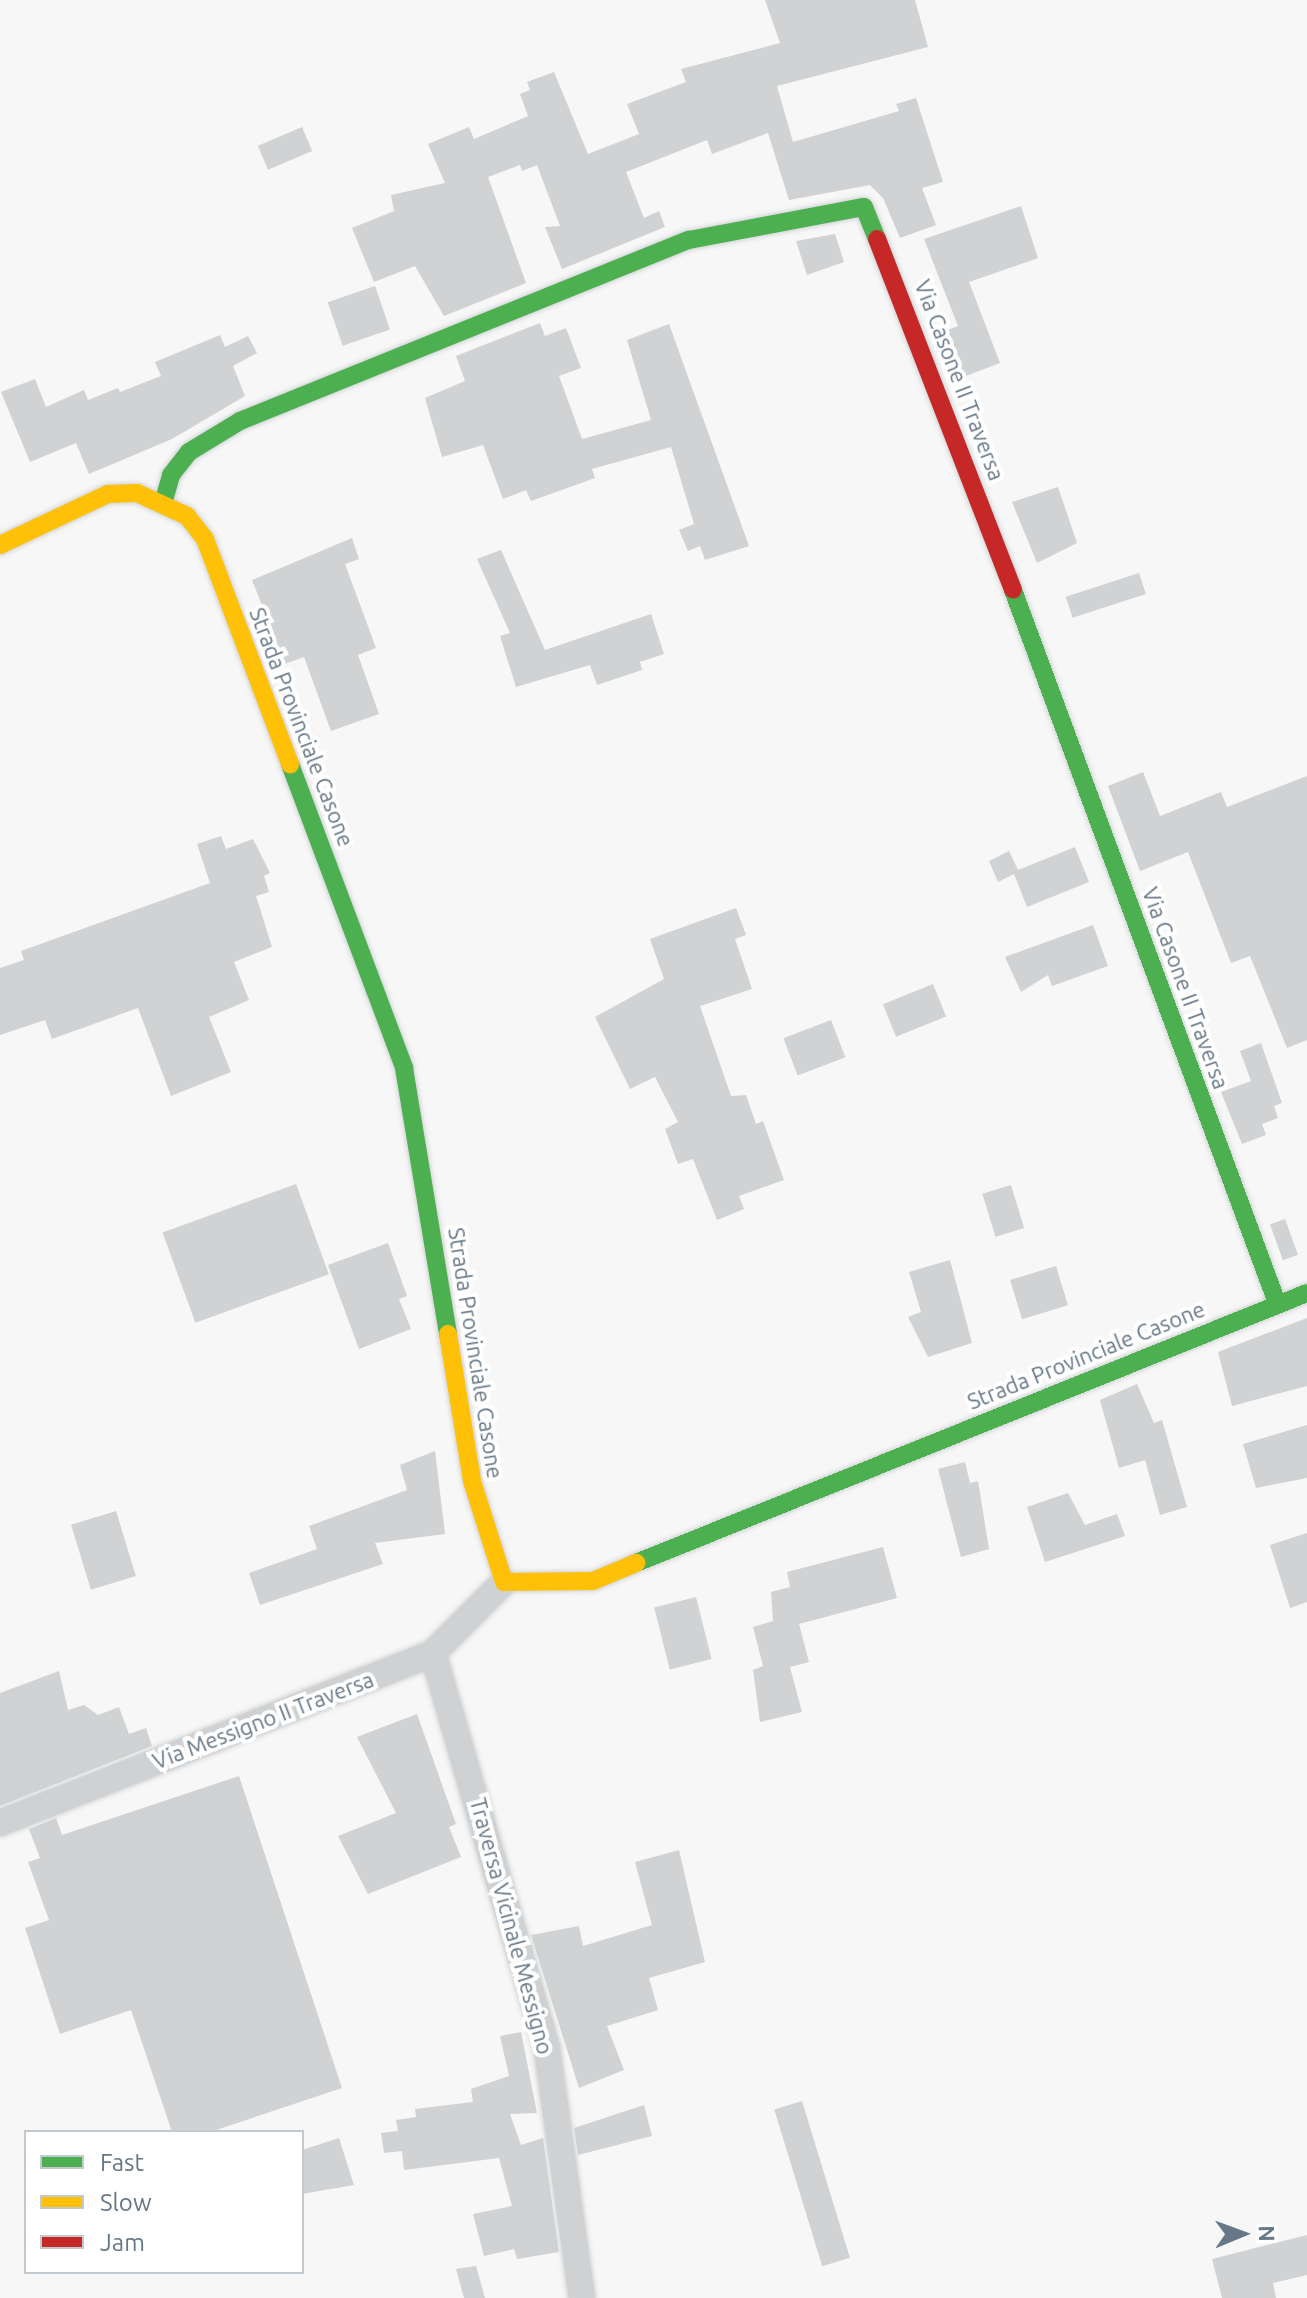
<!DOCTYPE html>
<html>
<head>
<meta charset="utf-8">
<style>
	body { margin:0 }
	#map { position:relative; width:1307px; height:2298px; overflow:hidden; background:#f7f7f7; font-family:Ubuntu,sans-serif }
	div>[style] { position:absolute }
	.building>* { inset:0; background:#d0d2d3; transform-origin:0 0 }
	.roads { filter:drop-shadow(0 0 2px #d2d4d6) drop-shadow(0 0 2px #d2d4d6) }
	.street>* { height:26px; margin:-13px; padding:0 13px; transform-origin:13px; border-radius:13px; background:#cfd1d2 }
	.fast>* { height:18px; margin:-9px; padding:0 9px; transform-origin:9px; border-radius:9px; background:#4caf50 }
	.slow>* { height:18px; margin:-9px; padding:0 9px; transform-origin:9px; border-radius:9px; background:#ffc107 }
	.jam>* { height:18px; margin:-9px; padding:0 9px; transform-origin:9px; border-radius:9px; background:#c62828 }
	span { translate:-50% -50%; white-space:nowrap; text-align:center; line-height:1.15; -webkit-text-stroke:8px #fff; paint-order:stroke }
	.street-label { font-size:22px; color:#667888 }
	.legend { position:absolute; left:24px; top:2130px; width:280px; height:144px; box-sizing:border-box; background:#fff; border:2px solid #c2c9cf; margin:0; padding:10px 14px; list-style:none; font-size:24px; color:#667888 }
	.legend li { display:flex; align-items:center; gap:16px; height:40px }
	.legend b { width:40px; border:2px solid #c2c9cf }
	.north { position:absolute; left:1203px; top:2194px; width:80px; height:80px; -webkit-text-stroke:6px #fff; paint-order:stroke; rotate:89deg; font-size:22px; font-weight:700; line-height:32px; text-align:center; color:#667888 }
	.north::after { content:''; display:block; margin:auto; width:28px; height:36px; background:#667888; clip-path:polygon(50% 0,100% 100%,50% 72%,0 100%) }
</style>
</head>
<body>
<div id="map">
	<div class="building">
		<div style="clip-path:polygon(765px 0,915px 0,928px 47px,777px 86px,793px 142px,899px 111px,896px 104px,916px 98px,943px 182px,922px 188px,936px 225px,900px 238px,883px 198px,870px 185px,789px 200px,768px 133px,712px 154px,707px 140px,626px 172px,644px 218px,659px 211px,665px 227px,562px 269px,545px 227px,560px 226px,537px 165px,522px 171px,520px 165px,488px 177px,526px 283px,444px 316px,415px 266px,374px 282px,352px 228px,394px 211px,391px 195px,445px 183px,428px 144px,469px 127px,474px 139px,528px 116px,520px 94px,530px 90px,527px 82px,554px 72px,588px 154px,639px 134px,627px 104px,686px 82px,681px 69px,780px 43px)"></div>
		<div style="left:302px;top:127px;width:26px;height:48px;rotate:67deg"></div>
		<div style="clip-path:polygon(1021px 206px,1038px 258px,969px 282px,1000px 363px,958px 379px,939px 333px,958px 326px,924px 239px)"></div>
		<div style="clip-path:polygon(835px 234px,844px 262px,807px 275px,796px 241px)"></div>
		<div style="left:375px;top:286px;width:46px;height:50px;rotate:71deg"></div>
		<div style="clip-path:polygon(540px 323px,545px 336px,566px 328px,581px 368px,559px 376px,582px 439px,651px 420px,627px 340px,669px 324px,749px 546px,705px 560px,700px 546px,688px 551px,679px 530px,694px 524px,671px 447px,592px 469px,595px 478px,531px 501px,526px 490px,503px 499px,483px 445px,442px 457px,425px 398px,465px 381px,456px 356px)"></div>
		<div style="clip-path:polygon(220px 335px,225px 347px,248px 336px,257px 353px,233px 366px,245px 396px,172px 439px,89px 474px,76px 443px,30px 462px,1px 392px,35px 379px,46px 407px,84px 390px,88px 400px,118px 388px,120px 392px,161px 376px,155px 362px)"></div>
		<div style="clip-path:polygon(1058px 487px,1077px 543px,1037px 563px,1012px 502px)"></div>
		<div style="clip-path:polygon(352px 538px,359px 559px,345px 564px,376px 648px,358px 655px,379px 714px,331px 731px,304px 657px,285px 664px,252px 580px)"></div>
		<div style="clip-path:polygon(501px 550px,545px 650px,651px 614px,664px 654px,640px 662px,642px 670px,597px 685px,590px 665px,516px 687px,500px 636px,510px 633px,477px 559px)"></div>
		<div style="left:1139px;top:573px;width:22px;height:77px;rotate:72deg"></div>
		<div style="clip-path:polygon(1143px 772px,1160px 816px,1221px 792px,1227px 807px,1307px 776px,1307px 1040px,1287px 1048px,1250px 956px,1231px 963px,1188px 852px,1140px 871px,1108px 786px)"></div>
		<div style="clip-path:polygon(221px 836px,226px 849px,253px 839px,270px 873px,264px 876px,269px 892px,256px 896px,272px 947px,234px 962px,249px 1000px,209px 1017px,231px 1072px,171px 1096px,138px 1008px,52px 1039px,45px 1020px,0 1035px,0 968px,24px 960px,21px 951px,210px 883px,197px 844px)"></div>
		<div style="clip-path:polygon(1075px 847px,1089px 882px,1027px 907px,1014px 874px,998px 882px,989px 861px,1009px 851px,1018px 870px)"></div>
		<div style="clip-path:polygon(736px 908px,746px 935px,735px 939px,752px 989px,700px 1006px,731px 1096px,746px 1095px,756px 1124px,763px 1121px,784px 1180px,739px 1196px,744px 1209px,717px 1220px,693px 1159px,678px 1164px,665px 1129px,678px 1122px,655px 1077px,630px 1089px,595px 1017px,664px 979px,650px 939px)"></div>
		<div style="clip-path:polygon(1093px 925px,1108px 966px,1052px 986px,1048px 975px,1021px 992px,1005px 957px)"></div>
		<div style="left:933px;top:984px;width:35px;height:54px;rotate:68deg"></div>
		<div style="left:831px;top:1020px;width:40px;height:51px;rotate:69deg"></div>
		<div style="clip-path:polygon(1261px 1043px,1282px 1103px,1274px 1106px,1278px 1118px,1262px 1124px,1266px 1135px,1242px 1144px,1221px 1092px,1251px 1081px,1240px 1051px)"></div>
		<div style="left:296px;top:1184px;width:96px;height:142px;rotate:70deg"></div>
		<div style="left:1011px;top:1185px;width:45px;height:30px;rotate:73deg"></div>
		<div style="left:1285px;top:1219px;width:38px;height:16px;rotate:70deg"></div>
		<div style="clip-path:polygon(388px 1243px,407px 1296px,399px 1299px,411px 1329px,359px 1349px,328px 1265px)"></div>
		<div style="clip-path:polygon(950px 1260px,972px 1343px,928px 1357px,908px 1317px,921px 1312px,909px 1272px)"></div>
		<div style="left:1056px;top:1266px;width:41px;height:48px;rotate:73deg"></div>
		<div style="clip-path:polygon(1307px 1318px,1307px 1386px,1232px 1406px,1218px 1352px)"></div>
		<div style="clip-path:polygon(1137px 1384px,1154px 1423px,1162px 1420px,1187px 1507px,1160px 1515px,1145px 1460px,1119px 1468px,1100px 1400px)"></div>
		<div style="clip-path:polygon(1307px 1425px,1307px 1478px,1256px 1488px,1243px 1444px)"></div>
		<div style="clip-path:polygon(435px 1451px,445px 1534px,375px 1543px,383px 1564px,260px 1605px,249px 1573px,317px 1549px,309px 1526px,407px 1490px,400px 1465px)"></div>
		<div style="clip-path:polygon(965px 1462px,970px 1483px,978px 1481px,989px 1549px,961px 1557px,938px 1469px)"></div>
		<div style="clip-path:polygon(1068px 1493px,1085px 1525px,1117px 1514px,1125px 1536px,1045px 1562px,1027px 1507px)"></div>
		<div style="left:116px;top:1511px;width:68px;height:47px;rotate:73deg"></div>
		<div style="clip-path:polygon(1307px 1533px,1307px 1602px,1290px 1608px,1270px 1545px)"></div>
		<div style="clip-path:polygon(883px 1547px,897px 1598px,799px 1624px,809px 1662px,790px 1667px,802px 1712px,760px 1722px,753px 1670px,763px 1666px,753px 1627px,773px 1621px,771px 1592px,790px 1587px,787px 1572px)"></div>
		<div style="left:696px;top:1597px;width:64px;height:43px;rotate:76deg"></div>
		<div style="clip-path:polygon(59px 1671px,68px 1710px,84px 1705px,98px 1715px,119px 1707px,129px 1734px,146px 1728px,152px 1746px,0 1806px,0 1693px)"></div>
		<div style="clip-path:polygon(417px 1714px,456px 1824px,449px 1827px,461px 1857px,368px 1894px,338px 1836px,396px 1813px,357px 1737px)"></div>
		<div style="clip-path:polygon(239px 1776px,342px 2088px,210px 2132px,172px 2132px,131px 2010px,60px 2034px,25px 1928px,49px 1920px,28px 1862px,40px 1858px,29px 1829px,56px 1818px,62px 1835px)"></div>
		<div style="clip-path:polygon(679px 1850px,705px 1962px,649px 1978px,658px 2010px,607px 2026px,624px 2070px,579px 2088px,531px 1935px,579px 1926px,583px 1946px,652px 1925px,635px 1862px)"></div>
		<div style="clip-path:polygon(521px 2032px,537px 2113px,510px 2114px,521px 2145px,543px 2138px,559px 2252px,517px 2259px,514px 2249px,484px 2256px,473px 2214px,512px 2206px,499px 2158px,404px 2170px,402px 2151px,384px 2153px,381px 2133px,398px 2131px,396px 2120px,416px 2117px,415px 2109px,473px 2102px,471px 2089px,509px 2076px,500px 2036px)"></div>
		<div style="left:802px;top:2101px;width:164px;height:29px;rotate:73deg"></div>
		<div style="clip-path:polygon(644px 2105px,652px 2136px,578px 2155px,574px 2128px)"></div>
		<div style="clip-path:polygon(339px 2138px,354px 2185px,302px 2194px,302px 2150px)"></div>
		<div style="clip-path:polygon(1307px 2235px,1307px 2275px,1273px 2283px,1276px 2298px,1222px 2298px,1212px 2259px)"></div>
		<div style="clip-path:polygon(476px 2266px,485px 2298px,464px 2298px,456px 2269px)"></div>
	</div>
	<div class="roads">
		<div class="street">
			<div style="left:433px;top:1653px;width:412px;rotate:73.9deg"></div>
			<div style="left:547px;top:2049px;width:251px;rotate:82deg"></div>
			<div style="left:0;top:1823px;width:465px;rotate:-21.4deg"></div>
			<div style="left:433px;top:1653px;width:100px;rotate:-45deg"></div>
		</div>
		<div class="fast">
			<div style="left:164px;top:500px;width:26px;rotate:-74deg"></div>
			<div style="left:171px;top:475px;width:29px;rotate:-52deg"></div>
			<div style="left:189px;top:452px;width:60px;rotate:-31.3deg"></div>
			<div style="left:240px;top:421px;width:484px;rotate:-22deg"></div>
			<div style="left:689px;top:240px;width:178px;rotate:-10.7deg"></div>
			<div style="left:864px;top:207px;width:35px;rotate:68deg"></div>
			<div style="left:1013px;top:590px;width:760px;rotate:69.68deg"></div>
			<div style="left:290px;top:764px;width:325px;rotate:69.4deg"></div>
			<div style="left:404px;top:1068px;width:270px;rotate:80.6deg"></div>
			<div style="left:636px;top:1563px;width:723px;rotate:-21.92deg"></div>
		</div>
		<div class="slow">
			<div style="left:0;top:545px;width:119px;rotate:-25.3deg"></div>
			<div style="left:108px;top:494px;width:29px;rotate:-2deg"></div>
			<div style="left:137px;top:493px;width:55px;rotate:24.7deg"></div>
			<div style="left:187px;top:516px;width:29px;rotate:52deg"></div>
			<div style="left:205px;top:539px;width:241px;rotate:69.3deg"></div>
			<div style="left:448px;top:1334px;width:149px;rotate:80.7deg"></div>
			<div style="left:472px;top:1481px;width:106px;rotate:72.4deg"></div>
			<div style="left:504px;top:1582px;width:89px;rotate:-0.6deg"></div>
			<div style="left:593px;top:1581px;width:47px;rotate:-22.7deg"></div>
		</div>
		<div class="jam">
			<div style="left:877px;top:239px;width:376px;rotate:68.8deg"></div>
		</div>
	</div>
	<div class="street-label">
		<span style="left:960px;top:380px;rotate:69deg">Via Casone II Traversa</span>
		<span style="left:302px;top:727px;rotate:69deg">Strada Provinciale Casone</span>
		<span style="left:1186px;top:988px;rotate:70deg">Via Casone II Traversa</span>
		<span style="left:476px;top:1353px;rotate:81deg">Strada Provinciale Casone</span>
		<span style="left:1086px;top:1355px;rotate:-22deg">Strada Provinciale Casone</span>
		<span style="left:263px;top:1720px;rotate:-21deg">Via Messigno II Traversa</span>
		<span style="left:512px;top:1926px;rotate:75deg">Traversa Vicinale Messigno</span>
	</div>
	<ul class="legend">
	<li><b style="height:10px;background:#4caf50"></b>Fast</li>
	<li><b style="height:10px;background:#ffc107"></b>Slow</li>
	<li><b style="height:10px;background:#c62828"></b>Jam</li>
	</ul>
	<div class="north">N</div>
</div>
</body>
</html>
